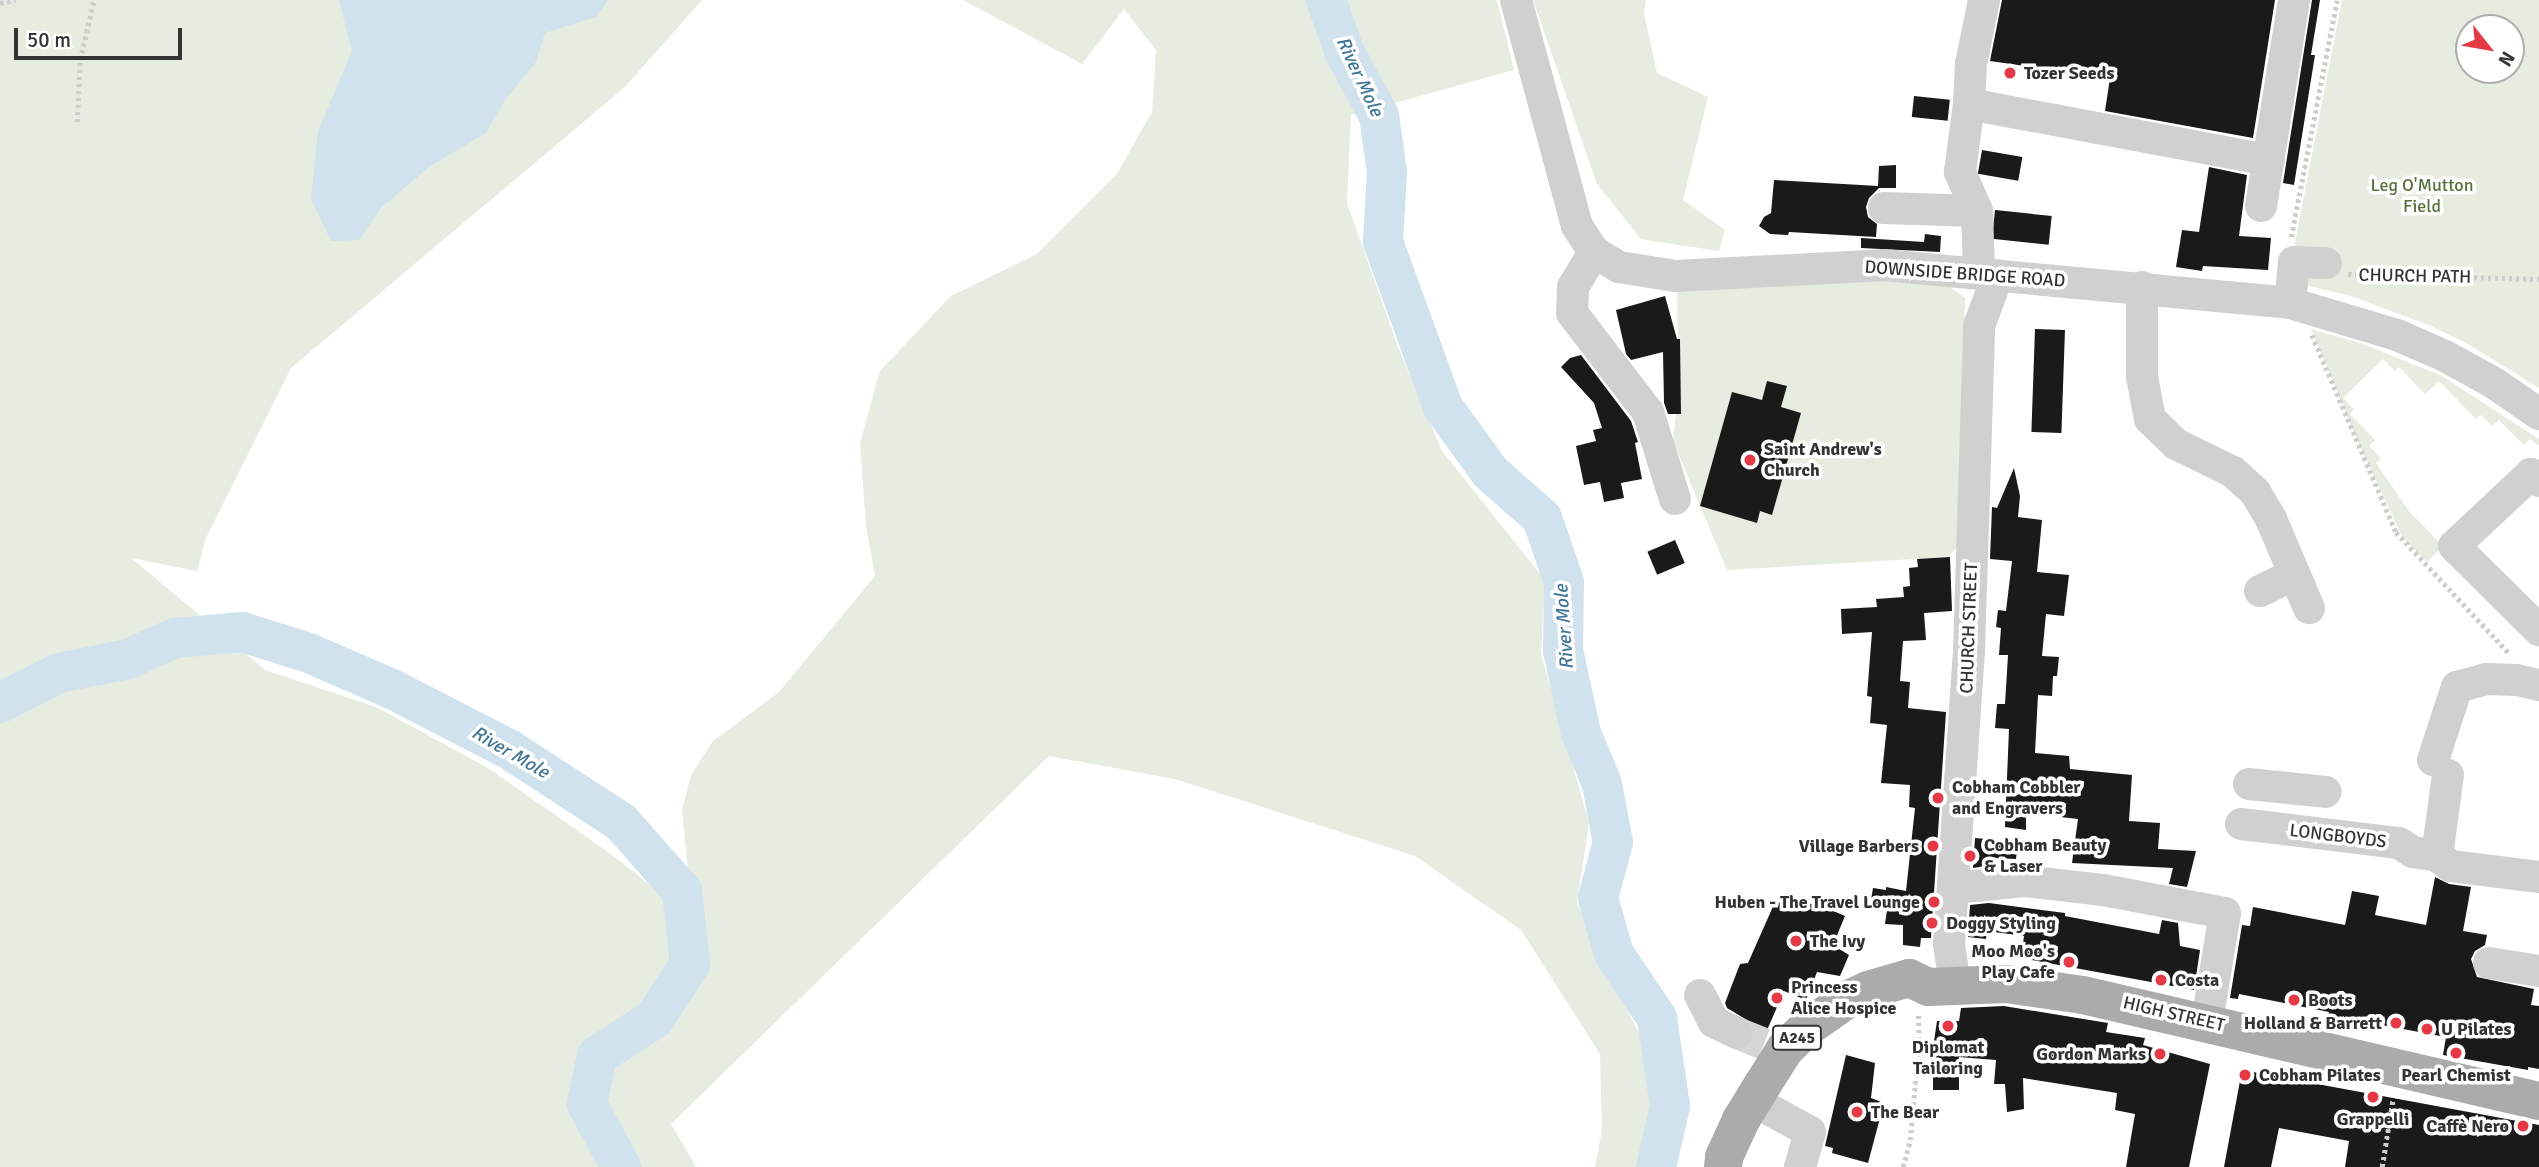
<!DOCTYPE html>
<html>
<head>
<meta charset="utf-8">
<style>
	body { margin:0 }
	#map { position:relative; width:2539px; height:1167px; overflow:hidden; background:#fff; font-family:Signika,sans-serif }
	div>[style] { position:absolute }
	.green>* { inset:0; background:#e6ecdf }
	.water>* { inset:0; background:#cfe2ee }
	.river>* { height:40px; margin:-20px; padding:0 20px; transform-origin:20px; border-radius:20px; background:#cfe2ee }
	.building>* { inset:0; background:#1a1a1a; transform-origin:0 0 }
	.minor-tunnel>* { height:32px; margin-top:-16px; transform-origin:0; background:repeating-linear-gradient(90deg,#d6d6d6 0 32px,transparent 0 48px) }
	.path>* { height:4.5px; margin-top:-2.25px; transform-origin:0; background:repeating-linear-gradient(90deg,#cdcdcd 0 3.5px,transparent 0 7px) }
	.minor>* { height:32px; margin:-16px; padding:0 16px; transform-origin:16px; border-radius:16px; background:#d0d0d0 }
	.major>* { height:38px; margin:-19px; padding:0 19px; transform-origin:19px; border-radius:19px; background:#ababab }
	.dots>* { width:19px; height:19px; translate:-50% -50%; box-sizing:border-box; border:4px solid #fff; border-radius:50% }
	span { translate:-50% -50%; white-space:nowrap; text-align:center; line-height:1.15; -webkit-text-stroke:7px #fff; paint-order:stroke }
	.shield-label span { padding:2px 5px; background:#fff; border:2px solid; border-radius:5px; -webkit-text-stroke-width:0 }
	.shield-label { font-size:16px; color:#333; font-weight:700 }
	.poi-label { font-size:18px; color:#333; font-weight:700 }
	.left { translate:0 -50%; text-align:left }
	.right { translate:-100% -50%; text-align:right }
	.park-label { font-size:18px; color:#56703f }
	.street-label { font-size:18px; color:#333 }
	.water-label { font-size:19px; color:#3f7597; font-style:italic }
	.north { position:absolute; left:2455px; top:14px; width:70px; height:70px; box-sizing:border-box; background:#fff; border:2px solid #adadad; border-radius:50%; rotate:121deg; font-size:19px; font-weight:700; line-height:28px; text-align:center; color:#333 }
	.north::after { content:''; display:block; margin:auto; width:24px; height:32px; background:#e63946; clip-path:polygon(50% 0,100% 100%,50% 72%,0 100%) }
	.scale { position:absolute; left:14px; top:28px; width:168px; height:32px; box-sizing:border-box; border:4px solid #333; border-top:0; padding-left:9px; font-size:21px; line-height:24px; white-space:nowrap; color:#333; -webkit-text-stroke:5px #fff; paint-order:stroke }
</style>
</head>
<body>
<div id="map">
	<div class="green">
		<div style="clip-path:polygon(0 0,702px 0,625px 87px,291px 368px,206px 538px,197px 571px,131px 558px,265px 670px,376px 707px,488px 768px,615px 857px,665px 897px,689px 880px,682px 810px,691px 775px,713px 741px,779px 692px,875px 576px,866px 526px,860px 443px,880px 371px,951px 296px,1037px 254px,1116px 175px,1152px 112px,1156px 50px,1124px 9px,1082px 64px,963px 0,1497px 0,1514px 70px,1351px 115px,1347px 203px,1398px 347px,1442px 451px,1545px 580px,1541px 654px,1589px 823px,1577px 903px,1650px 1057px,1650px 1120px,1640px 1167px,1595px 1167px,1602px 1129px,1600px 1054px,1521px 930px,1415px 856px,1175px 779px,1049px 756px,671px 1124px,696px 1167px,0 1167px)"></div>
		<div style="clip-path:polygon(1533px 0,1646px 0,1644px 13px,1657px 73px,1708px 97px,1683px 200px,1725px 230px,1719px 251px,1641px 239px,1597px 184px)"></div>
		<div style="clip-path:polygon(evenodd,2342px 0,2539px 0,2539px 388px,2468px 344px,2431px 326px,2351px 296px,2301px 284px,2295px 242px,2342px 0,2469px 28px,2511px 28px,2511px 70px,2469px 70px,2469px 28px)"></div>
		<div style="clip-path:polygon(1885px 278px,1946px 284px,1965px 298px,1958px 546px,1948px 557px,1727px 570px,1673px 441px,1676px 412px,1679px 412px,1677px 291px)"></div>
		<div style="clip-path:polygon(2311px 329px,2363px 344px,2442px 376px,2539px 439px,2539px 446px,2530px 439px,2524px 445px,2499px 420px,2492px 426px,2481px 415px,2476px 419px,2439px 381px,2425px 394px,2399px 367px,2395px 371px,2383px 359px,2343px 398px,2354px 409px,2350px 414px,2375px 440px,2369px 446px,2381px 458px,2376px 463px,2409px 511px,2443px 546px,2427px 562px,2403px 538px,2359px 444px)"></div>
	</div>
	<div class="water">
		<div style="clip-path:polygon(339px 0,608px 0,596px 17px,545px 33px,536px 62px,505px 100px,486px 133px,429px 167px,381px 208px,359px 240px,331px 241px,311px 199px,318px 131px,352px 51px)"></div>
	</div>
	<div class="river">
		<div style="left:1326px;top:0;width:56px;rotate:70.3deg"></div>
		<div style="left:1345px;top:53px;width:72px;rotate:61.6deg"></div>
		<div style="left:1379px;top:116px;width:57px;rotate:81.9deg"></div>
		<div style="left:1387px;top:172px;width:70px;rotate:93.3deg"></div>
		<div style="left:1383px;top:242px;width:176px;rotate:70deg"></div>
		<div style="left:1443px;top:407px;width:80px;rotate:54.1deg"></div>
		<div style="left:1490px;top:472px;width:69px;rotate:41.5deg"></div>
		<div style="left:1542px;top:518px;width:68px;rotate:71deg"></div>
		<div style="left:1564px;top:582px;width:68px;rotate:90.8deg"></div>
		<div style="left:1563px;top:650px;width:85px;rotate:77.8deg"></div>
		<div style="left:1581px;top:733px;width:55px;rotate:67.6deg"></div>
		<div style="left:1602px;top:784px;width:59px;rotate:79.3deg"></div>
		<div style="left:1613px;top:842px;width:58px;rotate:105deg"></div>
		<div style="left:1598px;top:898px;width:58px;rotate:74.1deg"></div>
		<div style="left:1614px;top:954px;width:77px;rotate:56.1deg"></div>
		<div style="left:1657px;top:1018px;width:89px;rotate:81.6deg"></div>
		<div style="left:1670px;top:1106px;width:63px;rotate:102.9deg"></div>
		<div style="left:0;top:703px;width:66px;rotate:-27deg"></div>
		<div style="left:59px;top:673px;width:70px;rotate:-11.5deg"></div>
		<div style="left:128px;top:659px;width:51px;rotate:-24.1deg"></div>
		<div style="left:175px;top:638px;width:67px;rotate:-5.1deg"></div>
		<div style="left:242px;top:632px;width:70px;rotate:17.4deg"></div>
		<div style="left:309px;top:653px;width:93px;rotate:23.5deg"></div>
		<div style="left:394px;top:690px;width:131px;rotate:27.3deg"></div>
		<div style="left:510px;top:750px;width:132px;rotate:33deg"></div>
		<div style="left:621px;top:822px;width:92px;rotate:48.5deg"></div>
		<div style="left:682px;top:891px;width:73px;rotate:83.7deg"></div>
		<div style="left:690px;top:964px;width:66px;rotate:123.2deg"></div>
		<div style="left:654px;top:1019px;width:68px;rotate:147deg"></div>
		<div style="left:597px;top:1056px;width:49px;rotate:101.8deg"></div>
		<div style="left:587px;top:1104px;width:72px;rotate:61.6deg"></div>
	</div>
	<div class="building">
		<div style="clip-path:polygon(2002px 0,2275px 0,2253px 138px,2105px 111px,2110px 78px,1990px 61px)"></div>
		<div style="clip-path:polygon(2312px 0,2320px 0,2311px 55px,2315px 55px,2294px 185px,2283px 183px)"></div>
		<div style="left:1914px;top:96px;width:36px;height:21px;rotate:6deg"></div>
		<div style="left:1982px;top:150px;width:41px;height:24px;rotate:10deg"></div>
		<div style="clip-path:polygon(1896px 165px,1896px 188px,1879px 188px,1869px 198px,1866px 207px,1868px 217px,1877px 224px,1876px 237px,1789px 232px,1788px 235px,1770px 234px,1759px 226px,1764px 217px,1771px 213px,1774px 180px,1878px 186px,1879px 166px)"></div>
		<div style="clip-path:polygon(2209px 167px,2247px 175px,2239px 236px,2271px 238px,2268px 270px,2203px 266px,2202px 271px,2176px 267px,2182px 230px,2199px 232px)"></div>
		<div style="left:1995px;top:210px;width:57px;height:29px;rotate:6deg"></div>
		<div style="clip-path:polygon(1925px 234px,1941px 236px,1940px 252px,1861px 248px,1861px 238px,1924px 242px)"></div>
		<div style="clip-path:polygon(1665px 296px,1677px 339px,1680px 339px,1681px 414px,1668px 414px,1664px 403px,1663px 352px,1631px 360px,1626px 354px,1616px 310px)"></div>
		<div style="left:2035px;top:329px;width:30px;height:103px;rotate:2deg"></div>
		<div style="clip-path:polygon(1581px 355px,1631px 421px,1638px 442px,1635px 443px,1642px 479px,1621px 483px,1624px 498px,1604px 502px,1600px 482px,1584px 485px,1576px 446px,1596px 441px,1593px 430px,1602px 428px,1594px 403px,1561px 367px,1570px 358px)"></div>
		<div style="clip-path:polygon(1767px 381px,1787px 386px,1781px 407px,1801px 413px,1772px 515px,1760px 511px,1757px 523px,1700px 506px,1732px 392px,1762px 400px)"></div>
		<div style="clip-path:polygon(2014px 468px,2020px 496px,2018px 517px,2042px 520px,2037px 572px,2069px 575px,2064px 616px,2046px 614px,2042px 656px,2059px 657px,2057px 676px,2053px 676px,2052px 696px,2038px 695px,2035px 753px,2069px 756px,2070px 769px,2132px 775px,2129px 821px,2160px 823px,2158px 849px,2196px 851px,2187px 887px,2169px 884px,2173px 868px,2072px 863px,2078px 819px,2026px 813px,2026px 830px,2005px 827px,2009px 729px,1995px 728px,1997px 704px,2005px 704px,2008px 655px,1999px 655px,2001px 628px,1996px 627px,1998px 610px,2006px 611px,2012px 561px,1990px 559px,1992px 507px,1997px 508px)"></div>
		<div style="left:1675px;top:540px;width:25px;height:30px;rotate:67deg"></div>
		<div style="clip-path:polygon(1950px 557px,1952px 611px,1924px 613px,1926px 640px,1903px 641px,1900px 681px,1910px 682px,1908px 708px,1946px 712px,1931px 938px,1921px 938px,1920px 947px,1903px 945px,1903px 925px,1885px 924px,1887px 910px,1870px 906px,1873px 888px,1886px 890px,1886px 887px,1906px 891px,1915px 808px,1909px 807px,1910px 785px,1881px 783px,1887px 725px,1870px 723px,1872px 697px,1867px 696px,1872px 632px,1842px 634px,1841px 609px,1877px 607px,1876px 599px,1904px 597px,1903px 587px,1910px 586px,1909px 568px,1918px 567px,1917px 559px)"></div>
		<div style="clip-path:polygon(1975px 838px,2018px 842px,2016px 859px,1993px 858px,1992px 865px,1973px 868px)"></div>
		<div style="clip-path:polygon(2435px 877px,2449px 884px,2471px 887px,2463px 931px,2487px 935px,2485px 945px,2475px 951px,2471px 959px,2477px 977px,2534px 989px,2531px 1005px,2539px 1006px,2539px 1069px,2528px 1067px,2528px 1070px,2443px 1055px,2446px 1037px,2328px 1015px,2329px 1012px,2239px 994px,2238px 999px,2230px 998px,2242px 925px,2250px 926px,2253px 907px,2345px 925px,2352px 891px,2379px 896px,2375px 915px,2426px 925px)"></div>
		<div style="clip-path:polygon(1775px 902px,1817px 904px,1845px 916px,1833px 945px,1849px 955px,1840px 976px,1817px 972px,1806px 1000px,1784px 991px,1758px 1051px,1748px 1047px,1755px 1032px,1752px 1023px,1727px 1008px,1725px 1003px,1740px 964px,1748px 963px)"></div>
		<div style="clip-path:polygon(1989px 903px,2065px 913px,2065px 916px,2159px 934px,2162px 920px,2178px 923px,2180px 946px,2200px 950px,2194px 990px,2021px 958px,2024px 936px,1987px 931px,1986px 939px,1968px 937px,1970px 905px)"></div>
		<div style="clip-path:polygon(2004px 1006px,2108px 1023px,2106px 1032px,2145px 1038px,2143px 1045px,2210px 1064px,2189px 1167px,2126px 1167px,2135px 1114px,2115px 1110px,2117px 1093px,2023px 1078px,2024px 1109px,2007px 1112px,2005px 1084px,1994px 1084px,1996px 1060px,1959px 1057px,1959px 1090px,1933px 1090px,1933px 1068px,1930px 1068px,1937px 1021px,1959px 1021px,1961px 1008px)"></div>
		<div style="clip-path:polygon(1846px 1055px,1875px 1063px,1871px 1098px,1884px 1103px,1868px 1163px,1832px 1153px,1833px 1148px,1825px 1146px)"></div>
		<div style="clip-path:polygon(2242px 1070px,2539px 1125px,2539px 1167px,2345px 1167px,2349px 1141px,2279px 1128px,2271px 1167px,2224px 1167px)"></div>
	</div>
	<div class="minor-tunnel">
		<div style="left:1737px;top:1033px;width:29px;rotate:22deg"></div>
	</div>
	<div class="path">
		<div style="left:0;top:3px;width:16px;rotate:-11deg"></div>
		<div style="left:77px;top:122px;width:62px;rotate:-87.2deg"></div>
		<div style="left:80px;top:60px;width:62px;rotate:-76.9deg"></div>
		<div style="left:2291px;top:237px;width:241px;rotate:-79deg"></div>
		<div style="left:2348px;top:274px;width:191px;rotate:1.5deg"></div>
		<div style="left:2312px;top:335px;width:214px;rotate:66.9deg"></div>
		<div style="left:2396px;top:532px;width:166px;rotate:47deg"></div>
		<div style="left:1903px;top:1167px;width:28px;rotate:-75deg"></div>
		<div style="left:1910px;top:1140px;width:100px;rotate:-84.9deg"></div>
		<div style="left:1919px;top:1040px;width:28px;rotate:-92deg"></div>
		<div style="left:2382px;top:1167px;width:70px;rotate:-80.9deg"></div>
	</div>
	<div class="minor">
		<div style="left:1516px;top:0;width:234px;rotate:74.9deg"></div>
		<div style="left:1577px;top:226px;width:31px;rotate:57deg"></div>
		<div style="left:1594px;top:252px;width:29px;rotate:31deg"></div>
		<div style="left:1619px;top:267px;width:58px;rotate:9deg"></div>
		<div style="left:1676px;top:276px;width:207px;rotate:-3deg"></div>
		<div style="left:1883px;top:265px;width:409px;rotate:5.3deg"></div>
		<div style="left:2290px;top:303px;width:112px;rotate:16.7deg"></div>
		<div style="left:2397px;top:335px;width:52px;rotate:23.6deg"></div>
		<div style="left:2445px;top:356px;width:56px;rotate:28.9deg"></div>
		<div style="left:2494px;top:383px;width:55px;rotate:34.6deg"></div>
		<div style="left:1969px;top:104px;width:40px;rotate:-87.1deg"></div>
		<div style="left:1971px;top:64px;width:65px;rotate:-78.5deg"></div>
		<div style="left:2261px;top:206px;width:209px;rotate:-80.9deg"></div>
		<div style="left:1884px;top:208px;width:93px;rotate:1.8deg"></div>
		<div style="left:1594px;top:252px;width:41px;rotate:121deg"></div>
		<div style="left:1573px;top:287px;width:26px;rotate:92deg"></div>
		<div style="left:1572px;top:313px;width:125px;rotate:52.5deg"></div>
		<div style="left:1648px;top:412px;width:91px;rotate:72.8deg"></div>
		<div style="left:1979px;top:273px;width:62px;rotate:-91.8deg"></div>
		<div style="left:1977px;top:211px;width:43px;rotate:-113.6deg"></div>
		<div style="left:1960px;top:172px;width:69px;rotate:-82.5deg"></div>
		<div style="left:1969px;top:104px;width:305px;rotate:10.6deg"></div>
		<div style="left:2142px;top:287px;width:90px;rotate:90deg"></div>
		<div style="left:2142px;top:377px;width:43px;rotate:79.2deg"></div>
		<div style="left:2150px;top:419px;width:36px;rotate:44deg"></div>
		<div style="left:2176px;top:444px;width:64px;rotate:26.2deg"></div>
		<div style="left:2233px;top:472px;width:30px;rotate:42deg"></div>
		<div style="left:2255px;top:492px;width:31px;rotate:59deg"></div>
		<div style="left:2271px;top:519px;width:97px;rotate:66.9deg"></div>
		<div style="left:2290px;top:303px;width:41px;rotate:-84.4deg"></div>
		<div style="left:2294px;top:262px;width:32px;rotate:2deg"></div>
		<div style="left:2539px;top:481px;width:11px;rotate:-139deg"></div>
		<div style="left:2531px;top:474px;width:105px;rotate:136.9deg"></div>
		<div style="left:2454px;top:546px;width:120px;rotate:44.7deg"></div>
		<div style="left:2260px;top:591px;width:37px;rotate:-26deg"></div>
		<div style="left:2433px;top:760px;width:77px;rotate:-71.8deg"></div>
		<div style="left:2457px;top:687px;width:30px;rotate:-15deg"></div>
		<div style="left:2486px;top:679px;width:31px;rotate:2deg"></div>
		<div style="left:2517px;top:680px;width:23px;rotate:13deg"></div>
		<div style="left:2249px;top:784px;width:77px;rotate:5.9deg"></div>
		<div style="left:2241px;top:824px;width:159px;rotate:6.9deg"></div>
		<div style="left:2399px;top:843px;width:17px;rotate:33deg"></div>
		<div style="left:2413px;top:852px;width:24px;rotate:9deg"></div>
		<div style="left:2437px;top:856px;width:17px;rotate:36deg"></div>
		<div style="left:2451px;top:866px;width:89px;rotate:7.1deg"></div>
		<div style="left:2437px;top:856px;width:82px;rotate:-82.3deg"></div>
		<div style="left:1953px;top:888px;width:72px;rotate:-5.6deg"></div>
		<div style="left:2025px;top:881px;width:79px;rotate:6.6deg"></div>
		<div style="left:2103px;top:890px;width:124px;rotate:10.7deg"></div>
		<div style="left:2225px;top:913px;width:110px;rotate:99.4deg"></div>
		<div style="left:2489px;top:963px;width:51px;rotate:9.1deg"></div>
		<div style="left:1955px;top:984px;width:40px;rotate:-98.5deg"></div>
		<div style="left:1949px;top:944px;width:294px;rotate:-86.1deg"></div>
		<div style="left:1969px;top:651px;width:325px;rotate:-88.2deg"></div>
		<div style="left:1979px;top:326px;width:54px;rotate:-69.6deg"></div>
		<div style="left:1700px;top:995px;width:30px;rotate:63deg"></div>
		<div style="left:1714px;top:1022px;width:25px;rotate:26deg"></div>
		<div style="left:1772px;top:1111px;width:43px;rotate:28.9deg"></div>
		<div style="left:1810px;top:1132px;width:36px;rotate:106deg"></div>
	</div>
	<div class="major">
		<div style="left:1928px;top:987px;width:78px;rotate:-2.2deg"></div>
		<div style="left:2006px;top:984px;width:78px;rotate:8.1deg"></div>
		<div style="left:2083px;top:995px;width:468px;rotate:13.1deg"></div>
		<div style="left:1723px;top:1167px;width:10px;rotate:-84deg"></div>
		<div style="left:1724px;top:1157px;width:41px;rotate:-65.3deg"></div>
		<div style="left:1741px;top:1120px;width:42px;rotate:-58.6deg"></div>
		<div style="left:1763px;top:1084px;width:41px;rotate:-57.8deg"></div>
		<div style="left:1785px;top:1049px;width:32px;rotate:-44deg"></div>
		<div style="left:1808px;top:1027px;width:49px;rotate:-35deg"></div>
		<div style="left:1848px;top:999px;width:22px;rotate:-24deg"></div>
		<div style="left:1868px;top:990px;width:43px;rotate:-16.3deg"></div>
		<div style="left:1909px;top:978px;width:21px;rotate:25deg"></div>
	</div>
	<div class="dots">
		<div style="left:2010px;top:73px;background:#e63946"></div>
		<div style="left:1750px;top:460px;background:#e63946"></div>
		<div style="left:1938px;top:798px;background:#e63946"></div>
		<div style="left:1933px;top:846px;background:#e63946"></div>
		<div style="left:1970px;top:856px;background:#e63946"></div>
		<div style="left:1934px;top:902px;background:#e63946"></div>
		<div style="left:1932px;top:923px;background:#e63946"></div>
		<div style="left:1796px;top:941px;background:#e63946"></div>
		<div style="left:2069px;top:962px;background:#e63946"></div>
		<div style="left:2161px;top:980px;background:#e63946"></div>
		<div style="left:1777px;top:998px;background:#e63946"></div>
		<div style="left:2294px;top:1000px;background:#e63946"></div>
		<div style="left:2396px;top:1023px;background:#e63946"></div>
		<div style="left:1948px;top:1026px;background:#e63946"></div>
		<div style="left:2427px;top:1029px;background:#e63946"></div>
		<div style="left:2456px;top:1053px;background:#e63946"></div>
		<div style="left:2160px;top:1054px;background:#e63946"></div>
		<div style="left:2245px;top:1075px;background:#e63946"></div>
		<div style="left:2373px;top:1097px;background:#e63946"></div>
		<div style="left:1857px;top:1112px;background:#e63946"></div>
		<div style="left:2523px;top:1126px;background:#e63946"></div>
	</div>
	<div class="shield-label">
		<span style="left:1797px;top:1038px">A245</span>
	</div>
	<div class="poi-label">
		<span class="left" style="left:2024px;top:73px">Tozer Seeds</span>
		<span class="left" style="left:1764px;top:460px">Saint Andrew's<br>Church</span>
		<span class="left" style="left:1952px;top:798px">Cobham Cobbler<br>and Engravers</span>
		<span class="right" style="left:1919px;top:846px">Village Barbers</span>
		<span class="left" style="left:1984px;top:856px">Cobham Beauty<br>&amp; Laser</span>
		<span class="right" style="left:1920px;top:902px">Huben - The Travel Lounge</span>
		<span class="left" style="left:1946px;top:923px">Doggy Styling</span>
		<span class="left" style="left:1810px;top:941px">The Ivy</span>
		<span class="right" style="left:2055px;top:962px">Moo Moo's<br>Play Cafe</span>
		<span class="left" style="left:2175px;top:980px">Costa</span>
		<span class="left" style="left:1791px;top:998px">Princess<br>Alice Hospice</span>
		<span class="left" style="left:2308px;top:1000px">Boots</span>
		<span class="right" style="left:2382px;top:1023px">Holland &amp; Barrett</span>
		<span class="left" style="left:2441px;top:1029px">U Pilates</span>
		<span style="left:1948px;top:1058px">Diplomat<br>Tailoring</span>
		<span class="right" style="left:2146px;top:1054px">Gordon Marks</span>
		<span class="left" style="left:2259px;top:1075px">Cobham Pilates</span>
		<span style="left:2456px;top:1075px">Pearl Chemist</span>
		<span class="left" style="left:1871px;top:1112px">The Bear</span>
		<span style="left:2373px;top:1119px">Grappelli</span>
		<span class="right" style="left:2509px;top:1126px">Caffè Nero</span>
	</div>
	<div class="park-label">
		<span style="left:2422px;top:196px">Leg O'Mutton<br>Field</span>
	</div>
	<div class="street-label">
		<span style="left:1965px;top:274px;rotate:4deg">DOWNSIDE BRIDGE ROAD</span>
		<span style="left:2415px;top:276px;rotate:1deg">CHURCH PATH</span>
		<span style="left:1969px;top:628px;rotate:-88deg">CHURCH STREET</span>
		<span style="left:2338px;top:836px;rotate:7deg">LONGBOYDS</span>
		<span style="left:2174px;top:1014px;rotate:13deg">HIGH STREET</span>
	</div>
	<div class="water-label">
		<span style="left:1359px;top:77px;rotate:65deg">River Mole</span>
		<span style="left:1565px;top:627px;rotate:-94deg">River Mole</span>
		<span style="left:510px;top:753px;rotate:30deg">River Mole</span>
	</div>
	<div class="north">N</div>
	<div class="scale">50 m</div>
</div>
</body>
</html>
